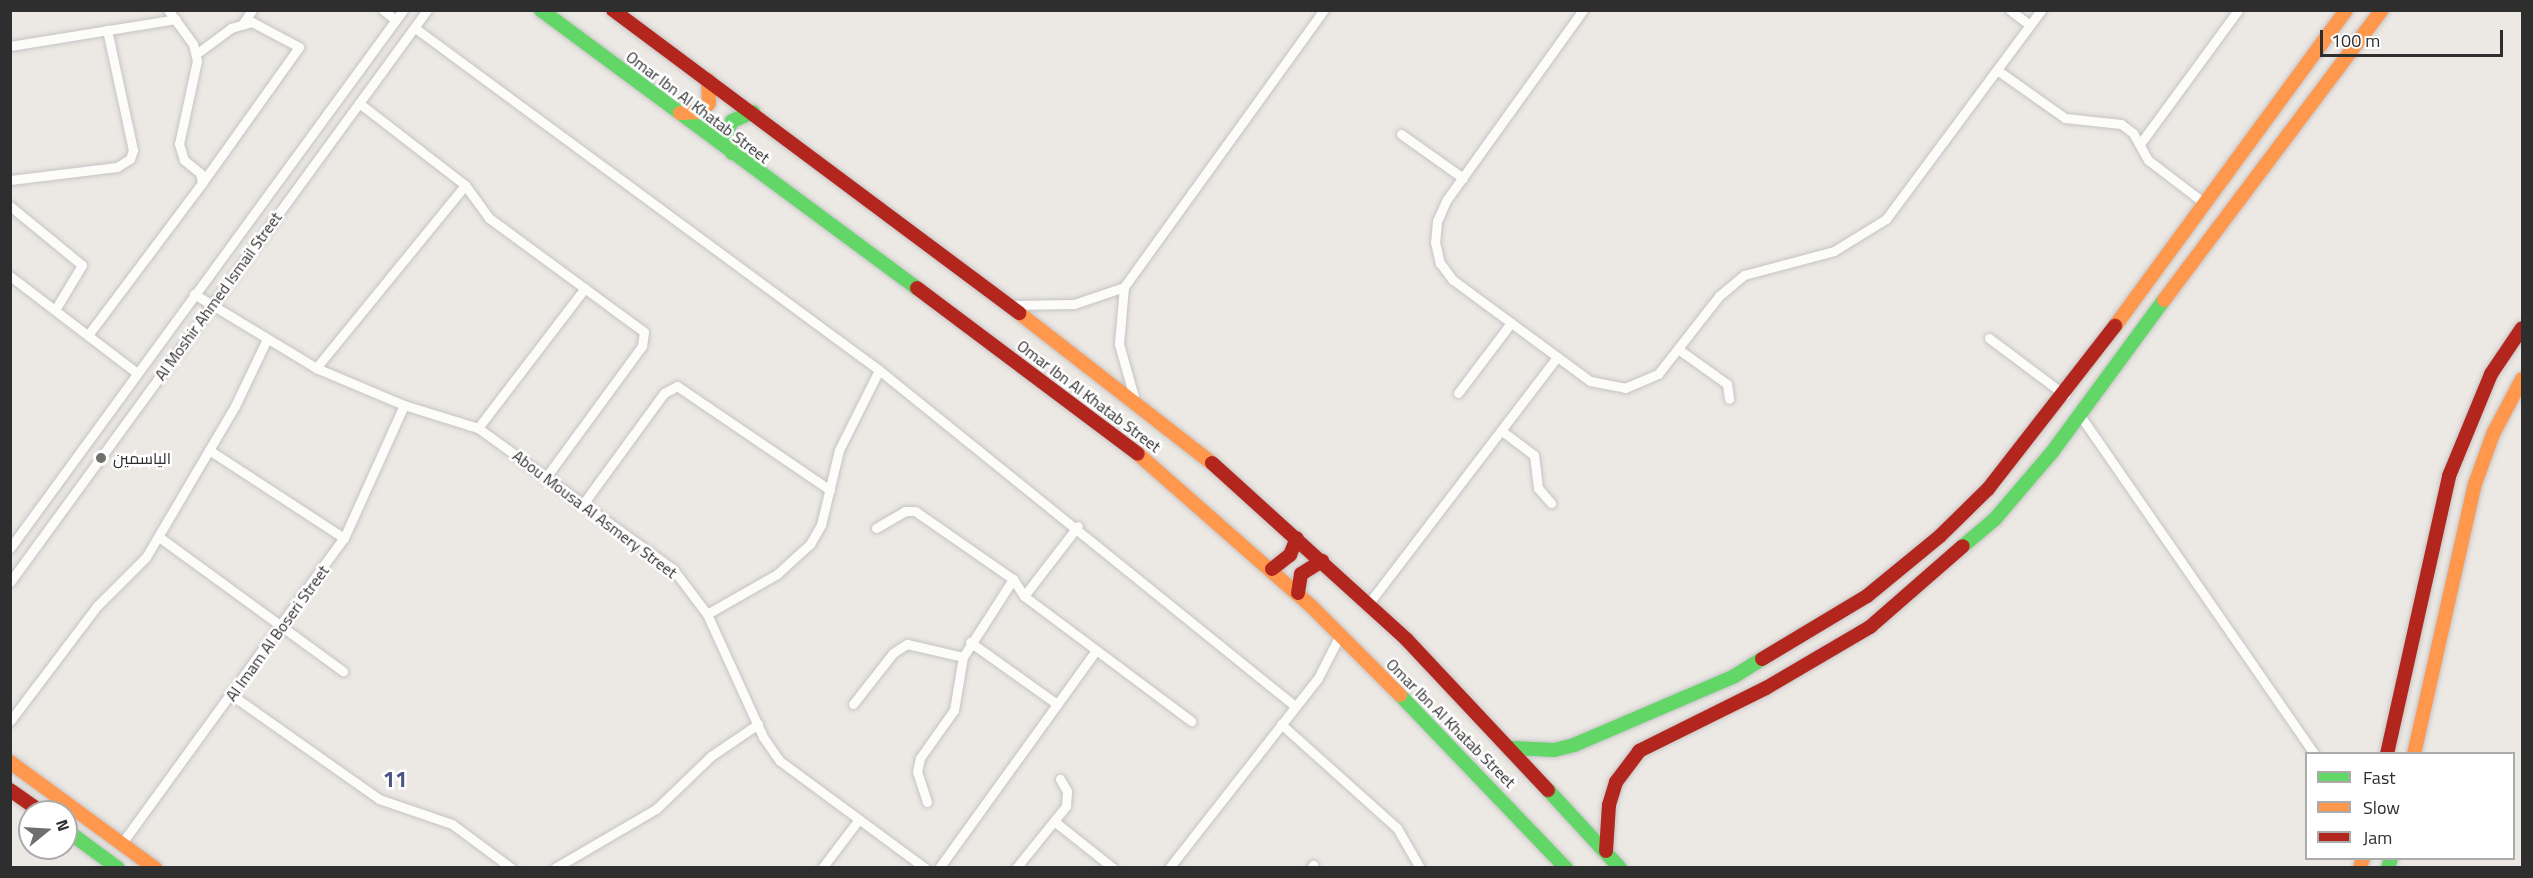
<!DOCTYPE html>
<html>
<head>
<meta charset="utf-8">
<style>
	body { margin:0 }
	#map { position:relative; width:2533px; height:878px; overflow:hidden; background:#ece8e4; font-family:"Titillium Web",Cairo,sans-serif }
	div>[style] { position:absolute }
	.roads { filter:drop-shadow(0 0 2px #c5c4c5) drop-shadow(0 0 2px #c5c4c5) }
	.street>* { height:9px; margin:-4.5px; padding:0 4.5px; transform-origin:4.5px; border-radius:4.5px; background:#fcfcfb }
	.fast>* { height:14px; margin:-7px; padding:0 7px; transform-origin:7px; border-radius:7px; background:#63d668 }
	.slow>* { height:14px; margin:-7px; padding:0 7px; transform-origin:7px; border-radius:7px; background:#ff974d }
	.jam>* { height:14px; margin:-7px; padding:0 7px; transform-origin:7px; border-radius:7px; background:#b3261e }
	.dots>* { width:16px; height:16px; translate:-50% -50%; box-sizing:border-box; border:3px solid #fff; border-radius:50% }
	span { translate:-50% -50%; white-space:nowrap; text-align:center; line-height:1.15; -webkit-text-stroke:5px #fff; paint-order:stroke }
	.street-label { font-size:16px; color:#2e2e2e }
	.poi-label { font-size:16px; color:#2e2e2e }
	.left { translate:0 -50%; text-align:left }
	.district-label { font-size:22px; color:#4d5680; font-weight:700 }
	.frame { position:absolute; inset:0; border:12px solid #2e2e2e; pointer-events:none }
	.legend { position:absolute; left:2305px; top:752px; width:210px; height:108px; box-sizing:border-box; background:#fff; border:2px solid #ababab; margin:0; padding:8px 10px; list-style:none; font-size:18px; color:#2e2e2e }
	.legend li { display:flex; align-items:center; gap:12px; height:30px }
	.legend b { width:30px; border:2px solid #ababab }
	.north { position:absolute; left:18px; top:800px; width:60px; height:60px; box-sizing:border-box; background:#fff; border:2px solid #ababab; border-radius:50%; rotate:72deg; font-size:16px; font-weight:700; line-height:24px; text-align:center; color:#2e2e2e }
	.north::after { content:''; display:block; margin:auto; width:21px; height:27px; background:#706f6e; clip-path:polygon(50% 0,100% 100%,50% 72%,0 100%) }
	.scale { position:absolute; left:2320px; top:30px; width:183px; height:27px; box-sizing:border-box; border:3px solid #2e2e2e; border-top:0; padding-left:8px; font-size:18px; line-height:21px; white-space:nowrap; color:#2e2e2e; -webkit-text-stroke:4px #fff; paint-order:stroke }
</style>
</head>
<body>
<div id="map">
	<div class="roads">
		<div class="street">
			<div style="left:383px;top:10px;width:16px;rotate:38deg"></div>
			<div style="left:1583px;top:10px;width:235px;rotate:125.7deg"></div>
			<div style="left:1446px;top:201px;width:22px;rotate:114deg"></div>
			<div style="left:1437px;top:221px;width:21px;rotate:95deg"></div>
			<div style="left:1435px;top:242px;width:22px;rotate:77deg"></div>
			<div style="left:1440px;top:263px;width:21px;rotate:53deg"></div>
			<div style="left:1453px;top:280px;width:170px;rotate:36.4deg"></div>
			<div style="left:1590px;top:381px;width:36px;rotate:11deg"></div>
			<div style="left:1625px;top:388px;width:36px;rotate:-23deg"></div>
			<div style="left:1658px;top:374px;width:99px;rotate:-52deg"></div>
			<div style="left:1719px;top:296px;width:33px;rotate:-40deg"></div>
			<div style="left:1744px;top:275px;width:93px;rotate:-14.9deg"></div>
			<div style="left:1834px;top:251px;width:61px;rotate:-31.6deg"></div>
			<div style="left:1886px;top:219px;width:260px;rotate:-53.4deg"></div>
			<div style="left:2010px;top:10px;width:25px;rotate:37deg"></div>
			<div style="left:243px;top:23px;width:16px;rotate:-55deg"></div>
			<div style="left:415px;top:28px;width:576px;rotate:36.39deg"></div>
			<div style="left:879px;top:370px;width:535px;rotate:38.93deg"></div>
			<div style="left:10px;top:46px;width:168px;rotate:-9.2deg"></div>
			<div style="left:196px;top:54px;width:44px;rotate:-36.6deg"></div>
			<div style="left:231px;top:28px;width:22px;rotate:-16deg"></div>
			<div style="left:252px;top:22px;width:53px;rotate:28deg"></div>
			<div style="left:299px;top:47px;width:167px;rotate:125.5deg"></div>
			<div style="left:1997px;top:70px;width:83px;rotate:35.2deg"></div>
			<div style="left:2065px;top:118px;width:56px;rotate:6.1deg"></div>
			<div style="left:2121px;top:124px;width:15px;rotate:37deg"></div>
			<div style="left:2133px;top:133px;width:31px;rotate:61deg"></div>
			<div style="left:2148px;top:160px;width:69px;rotate:37.4deg"></div>
			<div style="left:359px;top:103px;width:134px;rotate:37.7deg"></div>
			<div style="left:465px;top:185px;width:41px;rotate:54deg"></div>
			<div style="left:489px;top:218px;width:192px;rotate:36.3deg"></div>
			<div style="left:644px;top:332px;width:14px;rotate:98deg"></div>
			<div style="left:642px;top:346px;width:162px;rotate:126.2deg"></div>
			<div style="left:1401px;top:134px;width:76px;rotate:35.4deg"></div>
			<div style="left:2140px;top:144px;width:166px;rotate:-53.8deg"></div>
			<div style="left:10px;top:180px;width:108px;rotate:-6.9deg"></div>
			<div style="left:117px;top:167px;width:15px;rotate:-32deg"></div>
			<div style="left:130px;top:159px;width:9px;rotate:-72deg"></div>
			<div style="left:133px;top:150px;width:123px;rotate:-102.2deg"></div>
			<div style="left:10px;top:206px;width:93px;rotate:39.3deg"></div>
			<div style="left:82px;top:265px;width:52px;rotate:121deg"></div>
			<div style="left:10px;top:276px;width:160px;rotate:37.4deg"></div>
			<div style="left:194px;top:294px;width:143px;rotate:31.2deg"></div>
			<div style="left:316px;top:368px;width:95px;rotate:22.8deg"></div>
			<div style="left:404px;top:405px;width:77px;rotate:17.3deg"></div>
			<div style="left:478px;top:428px;width:241px;rotate:35.9deg"></div>
			<div style="left:673px;top:569px;width:56px;rotate:52.9deg"></div>
			<div style="left:707px;top:614px;width:135px;rotate:65.5deg"></div>
			<div style="left:763px;top:737px;width:29px;rotate:55deg"></div>
			<div style="left:780px;top:761px;width:180px;rotate:36.4deg"></div>
			<div style="left:1010px;top:305px;width:64px;rotate:-0.9deg"></div>
			<div style="left:1074px;top:304px;width:53px;rotate:-18.8deg"></div>
			<div style="left:88px;top:335px;width:190px;rotate:-53.1deg"></div>
			<div style="left:202px;top:183px;width:10px;rotate:-101deg"></div>
			<div style="left:200px;top:173px;width:21px;rotate:-141deg"></div>
			<div style="left:184px;top:160px;width:17px;rotate:-107deg"></div>
			<div style="left:179px;top:144px;width:85px;rotate:-77.8deg"></div>
			<div style="left:197px;top:61px;width:17px;rotate:-103deg"></div>
			<div style="left:193px;top:44px;width:42px;rotate:-126.3deg"></div>
			<div style="left:1989px;top:338px;width:95px;rotate:36.9deg"></div>
			<div style="left:1678px;top:349px;width:60px;rotate:35.5deg"></div>
			<div style="left:1727px;top:384px;width:15px;rotate:82deg"></div>
			<div style="left:316px;top:368px;width:236px;rotate:-50.8deg"></div>
			<div style="left:1458px;top:393px;width:88px;rotate:-52.9deg"></div>
			<div style="left:1134px;top:397px;width:55px;rotate:-105.8deg"></div>
			<div style="left:1119px;top:344px;width:57px;rotate:-85deg"></div>
			<div style="left:1124px;top:287px;width:342px;rotate:-54.2deg"></div>
			<div style="left:2079px;top:414px;width:413px;rotate:55.3deg"></div>
			<div style="left:478px;top:428px;width:176px;rotate:-52.6deg"></div>
			<div style="left:1502px;top:431px;width:40px;rotate:37deg"></div>
			<div style="left:1534px;top:455px;width:33px;rotate:83deg"></div>
			<div style="left:1538px;top:488px;width:20px;rotate:49deg"></div>
			<div style="left:209px;top:450px;width:161px;rotate:33.1deg"></div>
			<div style="left:583px;top:504px;width:137px;rotate:-53.9deg"></div>
			<div style="left:664px;top:393px;width:15px;rotate:-28deg"></div>
			<div style="left:677px;top:386px;width:185px;rotate:34.2deg"></div>
			<div style="left:876px;top:528px;width:34px;rotate:-30deg"></div>
			<div style="left:905px;top:511px;width:10px"></div>
			<div style="left:915px;top:511px;width:119px;rotate:34.8deg"></div>
			<div style="left:1013px;top:579px;width:20px;rotate:57deg"></div>
			<div style="left:1024px;top:596px;width:209px;rotate:36.8deg"></div>
			<div style="left:159px;top:537px;width:228px;rotate:36.1deg"></div>
			<div style="left:10px;top:548px;width:666px;rotate:-53.85deg"></div>
			<div style="left:10px;top:582px;width:708px;rotate:-53.91deg"></div>
			<div style="left:1024px;top:596px;width:88px;rotate:-52.4deg"></div>
			<div style="left:1369px;top:603px;width:310px;rotate:-52.6deg"></div>
			<div style="left:707px;top:614px;width:81px;rotate:-29.7deg"></div>
			<div style="left:777px;top:574px;width:45px;rotate:-42.3deg"></div>
			<div style="left:810px;top:544px;width:22px;rotate:-60deg"></div>
			<div style="left:821px;top:525px;width:77px;rotate:-76.5deg"></div>
			<div style="left:839px;top:450px;width:89px;rotate:-63.4deg"></div>
			<div style="left:970px;top:642px;width:107px;rotate:35.5deg"></div>
			<div style="left:233px;top:696px;width:179px;rotate:35.2deg"></div>
			<div style="left:379px;top:799px;width:77px;rotate:18.9deg"></div>
			<div style="left:452px;top:824px;width:74px;rotate:36.7deg"></div>
			<div style="left:853px;top:704px;width:65px;rotate:-51.9deg"></div>
			<div style="left:893px;top:653px;width:17px;rotate:-33deg"></div>
			<div style="left:907px;top:644px;width:57px;rotate:13.1deg"></div>
			<div style="left:10px;top:721px;width:144px;rotate:-52.9deg"></div>
			<div style="left:97px;top:606px;width:69px;rotate:-45deg"></div>
			<div style="left:146px;top:557px;width:175px;rotate:-59.5deg"></div>
			<div style="left:235px;top:406px;width:72px;rotate:-64.5deg"></div>
			<div style="left:1281px;top:724px;width:156px;rotate:41.9deg"></div>
			<div style="left:1397px;top:828px;width:46px;rotate:60.1deg"></div>
			<div style="left:927px;top:802px;width:32px;rotate:-108deg"></div>
			<div style="left:917px;top:772px;width:14px;rotate:-78deg"></div>
			<div style="left:920px;top:758px;width:59px;rotate:-54.7deg"></div>
			<div style="left:954px;top:710px;width:54px;rotate:-80.4deg"></div>
			<div style="left:963px;top:657px;width:93px;rotate:-57.3deg"></div>
			<div style="left:1054px;top:821px;width:75px;rotate:38.5deg"></div>
			<div style="left:122px;top:843px;width:377px;rotate:-54deg"></div>
			<div style="left:344px;top:538px;width:146px;rotate:-65.7deg"></div>
			<div style="left:555px;top:868px;width:117px;rotate:-30.3deg"></div>
			<div style="left:656px;top:809px;width:76px;rotate:-43.9deg"></div>
			<div style="left:711px;top:756px;width:57px;rotate:-34.2deg"></div>
			<div style="left:822px;top:868px;width:61px;rotate:-52.9deg"></div>
			<div style="left:939px;top:868px;width:269px;rotate:-54.2deg"></div>
			<div style="left:1016px;top:868px;width:80px;rotate:-51.1deg"></div>
			<div style="left:1066px;top:806px;width:15px;rotate:-86deg"></div>
			<div style="left:1067px;top:791px;width:14px;rotate:-120deg"></div>
			<div style="left:1169px;top:868px;width:241px;rotate:-51.9deg"></div>
			<div style="left:1318px;top:678px;width:48px;rotate:-62.9deg"></div>
			<div style="left:1311px;top:868px;width:4px;rotate:-56deg"></div>
		</div>
		<div class="fast">
			<div style="left:541px;top:10px;width:468px;rotate:36.5deg"></div>
			<div style="left:732px;top:153px;width:23px;rotate:-103deg"></div>
			<div style="left:727px;top:131px;width:11px;rotate:-63deg"></div>
			<div style="left:732px;top:121px;width:23px;rotate:-23deg"></div>
			<div style="left:1963px;top:546px;width:42px;rotate:-40.2deg"></div>
			<div style="left:1995px;top:519px;width:89px;rotate:-49.5deg"></div>
			<div style="left:2053px;top:451px;width:187px;rotate:-53.7deg"></div>
			<div style="left:1400px;top:695px;width:240px;rotate:46.2deg"></div>
			<div style="left:1513px;top:748px;width:41px;rotate:2.8deg"></div>
			<div style="left:1554px;top:750px;width:21px;rotate:-14deg"></div>
			<div style="left:1574px;top:745px;width:173px;rotate:-23.2deg"></div>
			<div style="left:1733px;top:677px;width:34px;rotate:-32deg"></div>
			<div style="left:1548px;top:790px;width:106px;rotate:47.3deg"></div>
			<div style="left:66px;top:830px;width:64px;rotate:36.2deg"></div>
			<div style="left:2388px;top:868px;width:10px;rotate:-73deg"></div>
		</div>
		<div class="slow">
			<div style="left:680px;top:113px;width:21px;rotate:-3deg"></div>
			<div style="left:701px;top:112px;width:12px;rotate:-48deg"></div>
			<div style="left:709px;top:103px;width:23px;rotate:-92deg"></div>
			<div style="left:2164px;top:300px;width:363px;rotate:-53.1deg"></div>
			<div style="left:1019px;top:313px;width:244px;rotate:37.9deg"></div>
			<div style="left:2115px;top:326px;width:391px;rotate:-53.8deg"></div>
			<div style="left:1138px;top:454px;width:230px;rotate:41.3deg"></div>
			<div style="left:1311px;top:606px;width:126px;rotate:45deg"></div>
			<div style="left:2414px;top:754px;width:277px;rotate:-77.3deg"></div>
			<div style="left:2475px;top:484px;width:53px;rotate:-70.2deg"></div>
			<div style="left:2493px;top:434px;width:62px;rotate:-62.2deg"></div>
			<div style="left:10px;top:762px;width:180px;rotate:36.2deg"></div>
			<div style="left:2360px;top:868px;width:10px;rotate:-73deg"></div>
		</div>
		<div class="jam">
			<div style="left:613px;top:10px;width:507px;rotate:36.73deg"></div>
			<div style="left:917px;top:288px;width:276px;rotate:36.9deg"></div>
			<div style="left:1212px;top:463px;width:263px;rotate:42.2deg"></div>
			<div style="left:1407px;top:640px;width:206px;rotate:46.8deg"></div>
			<div style="left:1272px;top:569px;width:23px;rotate:-38deg"></div>
			<div style="left:1290px;top:555px;width:18px;rotate:-68deg"></div>
			<div style="left:1298px;top:593px;width:19px;rotate:-81deg"></div>
			<div style="left:1301px;top:574px;width:25px;rotate:-32deg"></div>
			<div style="left:1762px;top:659px;width:122px;rotate:-31deg"></div>
			<div style="left:1867px;top:596px;width:94px;rotate:-39.4deg"></div>
			<div style="left:1940px;top:536px;width:67px;rotate:-44.4deg"></div>
			<div style="left:1988px;top:489px;width:207px;rotate:-52.1deg"></div>
			<div style="left:2387px;top:754px;width:285px;rotate:-77.4deg"></div>
			<div style="left:2449px;top:476px;width:110px;rotate:-67.6deg"></div>
			<div style="left:2491px;top:374px;width:55px;rotate:-56deg"></div>
			<div style="left:10px;top:790px;width:38px;rotate:35deg"></div>
			<div style="left:1606px;top:851px;width:46px;rotate:-86.3deg"></div>
			<div style="left:1609px;top:805px;width:24px;rotate:-73deg"></div>
			<div style="left:1616px;top:782px;width:39px;rotate:-53deg"></div>
			<div style="left:1639px;top:751px;width:142px;rotate:-26.4deg"></div>
			<div style="left:1766px;top:688px;width:121px;rotate:-30.4deg"></div>
			<div style="left:1870px;top:627px;width:123px;rotate:-41.1deg"></div>
		</div>
	</div>
	<div class="dots">
		<div style="left:101px;top:458px;background:#706f6e"></div>
	</div>
	<div class="street-label">
		<span style="left:698px;top:107px;rotate:37deg">Omar Ibn Al Khatab Street</span>
		<span style="left:218px;top:296px;rotate:-54deg">Al Moshir Ahmed Ismail Street</span>
		<span style="left:1089px;top:396px;rotate:37deg">Omar Ibn Al Khatab Street</span>
		<span style="left:595px;top:514px;rotate:37deg">Abou Mousa Al Asmery Street</span>
		<span style="left:277px;top:633px;rotate:-54deg">Al Imam Al Boseri Street</span>
		<span style="left:1451px;top:723px;rotate:45deg">Omar Ibn Al Khatab Street</span>
	</div>
	<div class="poi-label">
		<span class="left" style="left:113px;top:458px">الياسمين</span>
	</div>
	<div class="district-label">
		<span style="left:395px;top:780px">11</span>
	</div>
	<div class="frame"></div>
	<ul class="legend">
	<li><b style="height:8px;background:#63d668"></b>Fast</li>
	<li><b style="height:8px;background:#ff974d"></b>Slow</li>
	<li><b style="height:8px;background:#b3261e"></b>Jam</li>
	</ul>
	<div class="north">N</div>
	<div class="scale">100 m</div>
</div>
</body>
</html>
